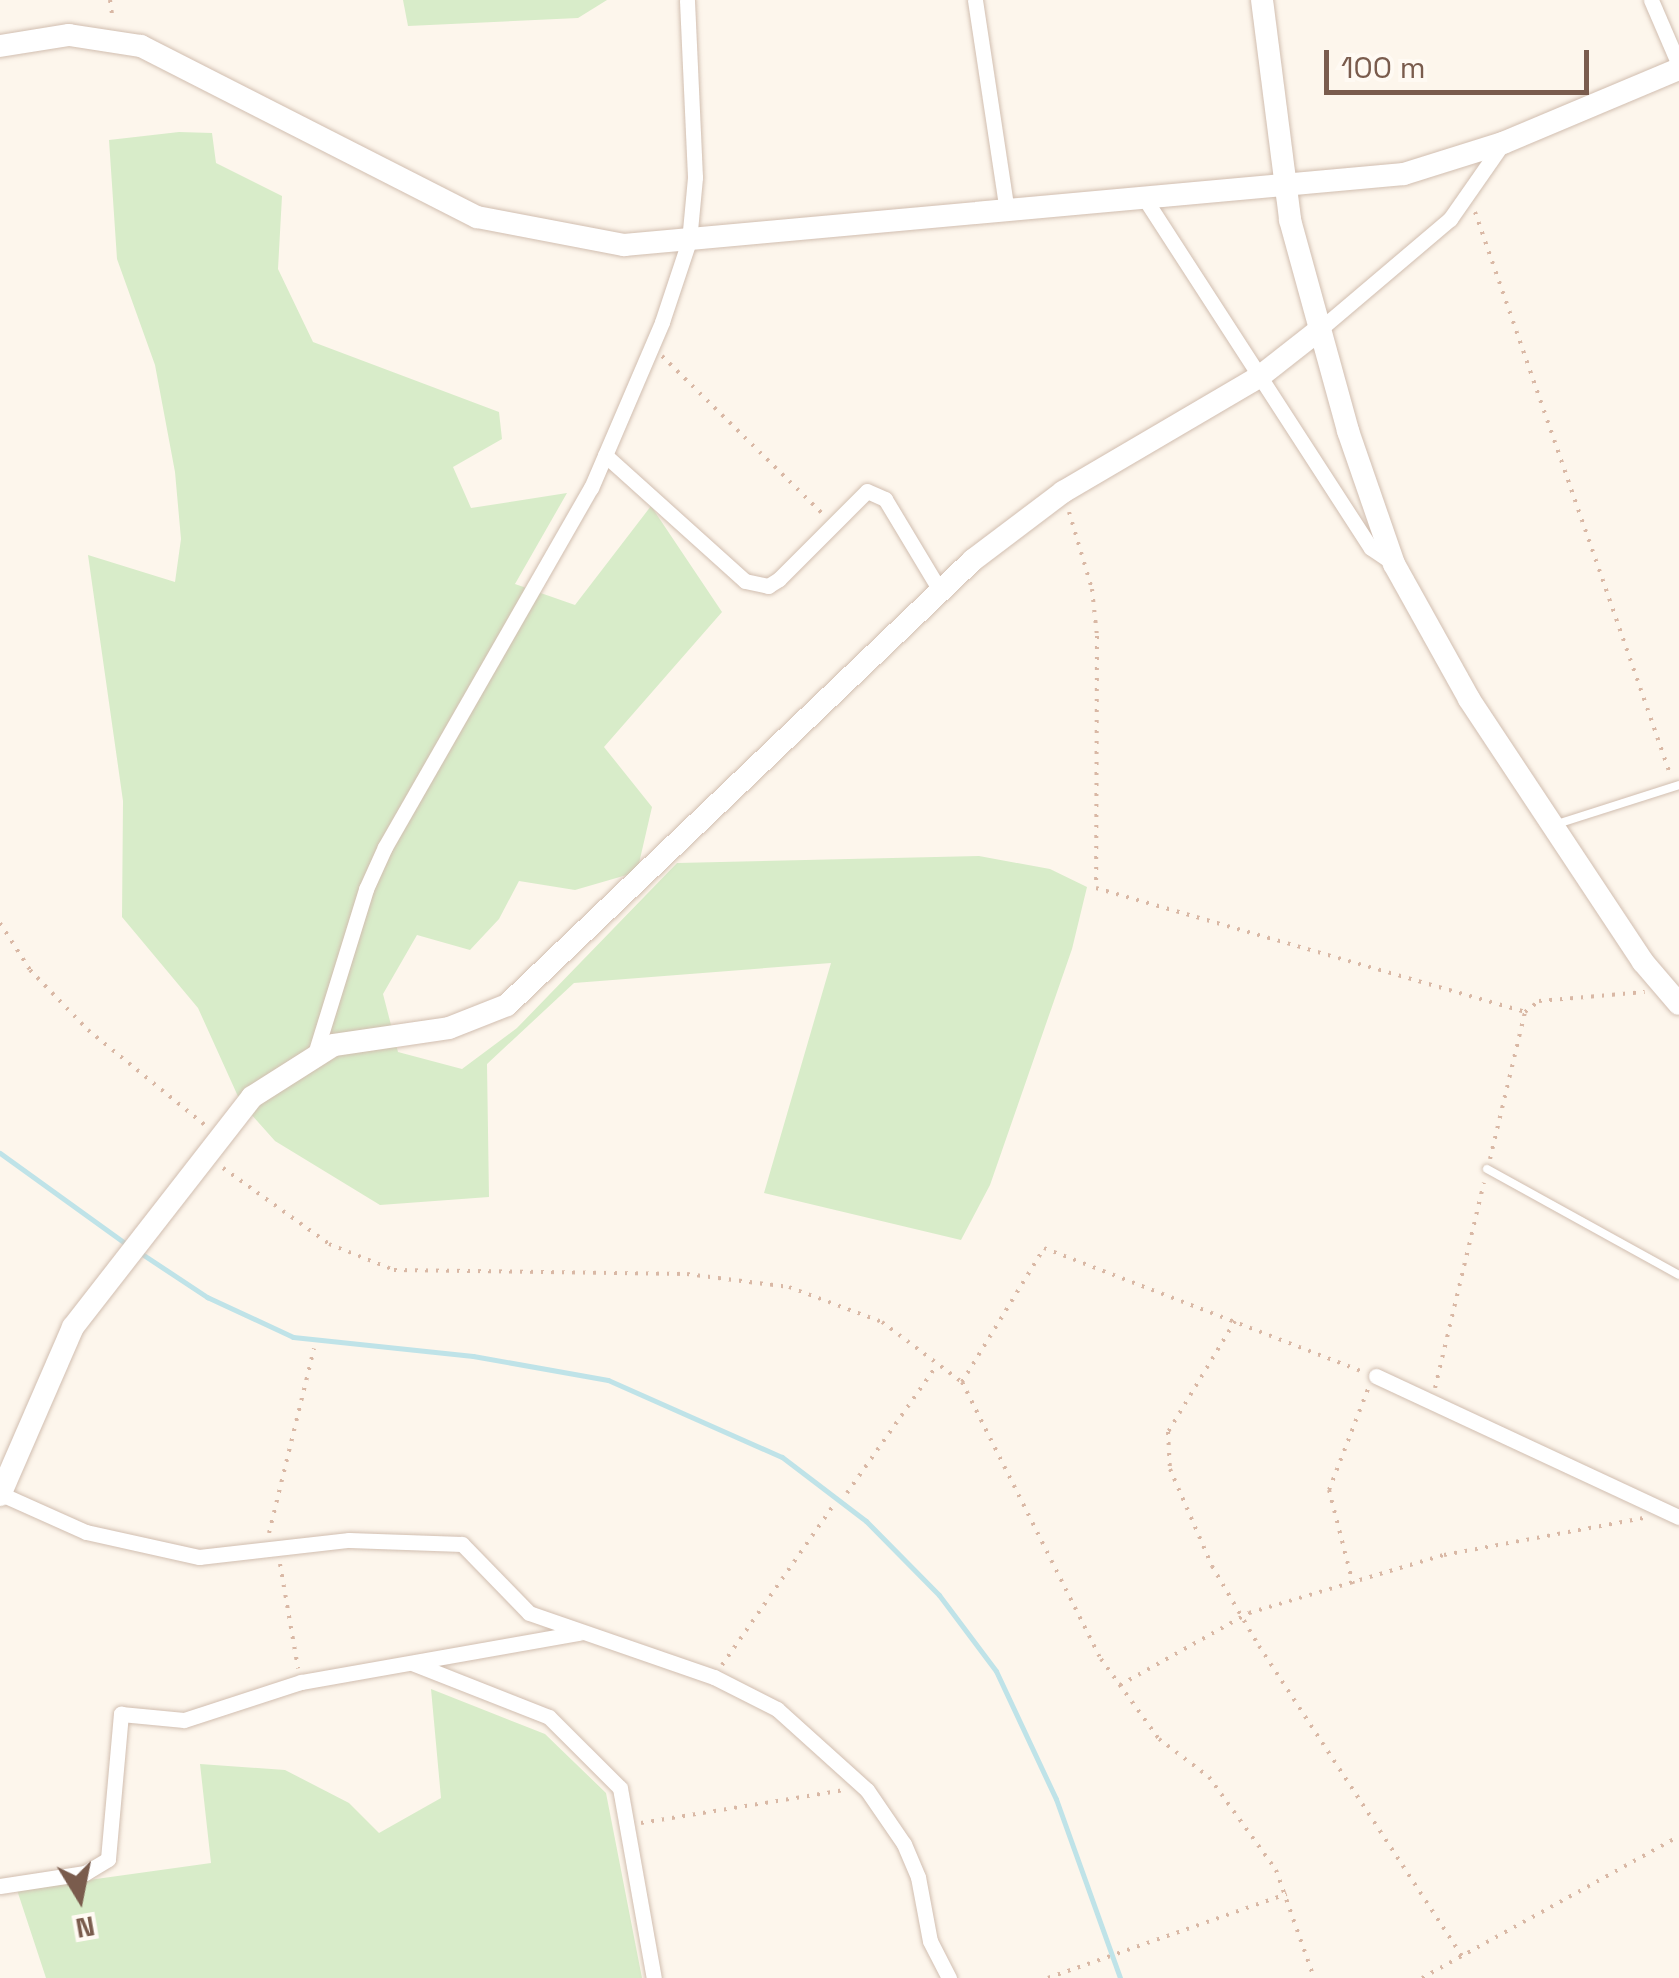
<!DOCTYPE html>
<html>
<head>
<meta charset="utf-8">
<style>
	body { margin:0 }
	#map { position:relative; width:1679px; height:1978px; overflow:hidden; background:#fdf6ec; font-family:"Space Grotesk",sans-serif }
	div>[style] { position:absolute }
	.green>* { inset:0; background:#d8ecc9 }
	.stream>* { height:5px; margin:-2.5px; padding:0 2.5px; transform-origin:2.5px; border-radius:2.5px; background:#bfe3e8 }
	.path>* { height:4px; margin-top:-2px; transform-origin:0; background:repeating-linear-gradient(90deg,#d9b8a5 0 2.5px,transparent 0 10.5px) }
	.roads { filter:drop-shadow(0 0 2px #d1beb0) drop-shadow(0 0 2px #d1beb0) }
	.lane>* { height:8px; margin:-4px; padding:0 4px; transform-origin:4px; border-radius:4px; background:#fff }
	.street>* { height:15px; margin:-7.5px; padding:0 7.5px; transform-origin:7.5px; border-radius:7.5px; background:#fff }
	.secondary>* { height:22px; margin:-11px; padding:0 11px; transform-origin:11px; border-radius:11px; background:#fff }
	span { translate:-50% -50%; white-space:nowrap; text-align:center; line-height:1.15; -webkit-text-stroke:8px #fffaf3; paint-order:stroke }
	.north { position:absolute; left:30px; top:1848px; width:100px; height:100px; -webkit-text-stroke:8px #fffaf3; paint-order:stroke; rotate:170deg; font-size:28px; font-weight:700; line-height:40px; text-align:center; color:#7a5c4d }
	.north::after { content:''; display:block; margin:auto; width:35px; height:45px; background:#7a5c4d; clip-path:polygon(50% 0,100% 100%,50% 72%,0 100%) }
	.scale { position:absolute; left:1324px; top:50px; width:265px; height:45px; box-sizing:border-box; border:5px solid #7a5c4d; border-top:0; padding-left:12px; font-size:30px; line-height:35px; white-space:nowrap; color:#7a5c4d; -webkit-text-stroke:8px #fffaf3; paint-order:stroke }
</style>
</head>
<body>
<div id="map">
	<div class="green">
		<div style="clip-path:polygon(403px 0,607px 0,578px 18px,408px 26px)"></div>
		<div style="clip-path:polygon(179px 132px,212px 133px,216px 163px,282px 196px,278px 269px,313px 342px,499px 412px,502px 439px,453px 467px,471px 508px,567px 493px,515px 584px,575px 605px,651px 506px,722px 612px,604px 747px,652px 807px,637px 872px,575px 890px,519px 881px,499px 919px,470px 950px,417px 935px,383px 994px,398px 1052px,462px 1069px,517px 1028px,677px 863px,979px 856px,1050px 869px,1087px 887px,1072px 949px,990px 1185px,961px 1240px,764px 1193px,831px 963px,574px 983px,487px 1064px,489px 1197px,380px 1205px,275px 1141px,241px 1103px,198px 1008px,122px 917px,123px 801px,88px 555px,175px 582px,181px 539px,175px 472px,155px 365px,117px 259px,109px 140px)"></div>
		<div style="clip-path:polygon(431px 1689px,545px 1734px,606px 1793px,642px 1978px,46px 1978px,17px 1890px,211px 1863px,200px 1764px,285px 1770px,349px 1803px,379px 1833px,441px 1798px)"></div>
	</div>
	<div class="stream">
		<div style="left:0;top:1153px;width:159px;rotate:35.8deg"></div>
		<div style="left:139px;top:1252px;width:82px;rotate:33.5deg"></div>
		<div style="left:207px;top:1297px;width:95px;rotate:24.9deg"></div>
		<div style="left:293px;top:1337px;width:181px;rotate:6deg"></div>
		<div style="left:473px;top:1356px;width:137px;rotate:10.1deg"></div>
		<div style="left:608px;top:1380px;width:190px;rotate:23.9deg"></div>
		<div style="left:782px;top:1457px;width:106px;rotate:37.3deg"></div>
		<div style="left:866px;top:1521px;width:104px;rotate:45.4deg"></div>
		<div style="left:939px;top:1595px;width:95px;rotate:53.1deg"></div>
		<div style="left:996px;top:1671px;width:141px;rotate:64.9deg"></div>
		<div style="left:1056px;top:1799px;width:190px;rotate:70.3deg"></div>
	</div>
	<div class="path">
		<div style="left:110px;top:0;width:21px;rotate:82deg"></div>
		<div style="left:1475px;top:212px;width:595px;rotate:70.86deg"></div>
		<div style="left:662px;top:356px;width:226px;rotate:44.5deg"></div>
		<div style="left:1069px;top:512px;width:80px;rotate:73.4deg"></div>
		<div style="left:1092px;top:589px;width:47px;rotate:83.9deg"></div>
		<div style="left:1097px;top:636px;width:252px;rotate:90.2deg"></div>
		<div style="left:1096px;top:888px;width:447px;rotate:16.1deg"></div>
		<div style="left:0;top:923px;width:56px;rotate:57.4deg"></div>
		<div style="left:30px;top:970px;width:83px;rotate:46deg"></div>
		<div style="left:88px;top:1030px;width:152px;rotate:39.1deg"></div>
		<div style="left:1490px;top:1159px;width:151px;rotate:-76.6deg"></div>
		<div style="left:1525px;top:1012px;width:18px;rotate:-38deg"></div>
		<div style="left:1539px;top:1001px;width:106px;rotate:-4.9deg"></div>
		<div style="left:223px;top:1168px;width:130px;rotate:35.6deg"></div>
		<div style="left:329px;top:1244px;width:70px;rotate:21.8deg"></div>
		<div style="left:394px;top:1270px;width:293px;rotate:0.8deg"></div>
		<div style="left:687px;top:1274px;width:103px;rotate:7.3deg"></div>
		<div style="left:789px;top:1287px;width:99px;rotate:20.6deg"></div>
		<div style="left:882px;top:1322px;width:100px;rotate:36.9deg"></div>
		<div style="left:962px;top:1382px;width:310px;rotate:63.4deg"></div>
		<div style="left:1101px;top:1659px;width:99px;rotate:54.1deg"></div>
		<div style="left:1159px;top:1739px;width:63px;rotate:37.2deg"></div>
		<div style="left:1209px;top:1777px;width:115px;rotate:54.2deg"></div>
		<div style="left:1276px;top:1870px;width:114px;rotate:70.6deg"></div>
		<div style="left:1235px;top:1321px;width:130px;rotate:121.1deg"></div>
		<div style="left:1168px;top:1432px;width:37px;rotate:87deg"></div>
		<div style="left:1170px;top:1469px;width:106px;rotate:66.6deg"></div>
		<div style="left:1212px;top:1566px;width:93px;rotate:59.6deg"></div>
		<div style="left:1259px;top:1646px;width:371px;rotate:56.8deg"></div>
		<div style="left:962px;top:1382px;width:157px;rotate:-58.5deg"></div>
		<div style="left:1044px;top:1248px;width:343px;rotate:21.2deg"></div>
		<div style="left:1435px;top:1388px;width:211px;rotate:-76.6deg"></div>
		<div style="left:847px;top:1493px;width:153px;rotate:-54.9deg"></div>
		<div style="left:269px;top:1533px;width:190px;rotate:-76.3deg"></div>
		<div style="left:280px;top:1564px;width:106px;rotate:80.2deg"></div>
		<div style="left:1353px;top:1584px;width:97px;rotate:-104.3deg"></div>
		<div style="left:1329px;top:1490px;width:108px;rotate:-68.9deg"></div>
		<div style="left:722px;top:1665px;width:194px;rotate:-55.1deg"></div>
		<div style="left:1120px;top:1685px;width:148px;rotate:-29.2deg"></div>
		<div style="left:1249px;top:1613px;width:203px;rotate:-16.6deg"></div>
		<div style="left:1444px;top:1555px;width:203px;rotate:-10.5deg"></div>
		<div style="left:641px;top:1823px;width:206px;rotate:-9.2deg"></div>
		<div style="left:1048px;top:1978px;width:253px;rotate:-19.4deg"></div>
		<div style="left:1422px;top:1978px;width:294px;rotate:-28.9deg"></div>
	</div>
	<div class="roads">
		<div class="lane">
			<div style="left:1557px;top:824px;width:128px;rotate:-17.7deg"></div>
			<div style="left:1487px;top:1169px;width:219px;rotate:28.9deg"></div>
		</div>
		<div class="street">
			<div style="left:975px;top:0;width:208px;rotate:81.4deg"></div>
			<div style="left:1651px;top:0;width:71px;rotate:66.7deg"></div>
			<div style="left:1143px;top:196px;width:419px;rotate:57.1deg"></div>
			<div style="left:1371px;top:548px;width:27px;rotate:34deg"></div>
			<div style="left:1319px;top:330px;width:172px;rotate:-40.3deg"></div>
			<div style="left:1450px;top:219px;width:93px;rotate:-55.1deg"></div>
			<div style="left:605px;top:455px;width:188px;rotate:42deg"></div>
			<div style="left:745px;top:581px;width:24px;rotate:12deg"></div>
			<div style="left:768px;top:586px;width:13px;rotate:-32deg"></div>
			<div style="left:779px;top:579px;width:124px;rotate:-45deg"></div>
			<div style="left:867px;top:491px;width:20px;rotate:24deg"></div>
			<div style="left:885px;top:499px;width:105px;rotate:59deg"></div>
			<div style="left:315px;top:1054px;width:173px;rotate:-72.8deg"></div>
			<div style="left:366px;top:889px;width:46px;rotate:-65.7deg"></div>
			<div style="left:385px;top:847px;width:414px;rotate:-60.2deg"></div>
			<div style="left:591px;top:488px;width:181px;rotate:-66.8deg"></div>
			<div style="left:662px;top:322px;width:85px;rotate:-71.6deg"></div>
			<div style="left:689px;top:241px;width:64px;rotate:-84.6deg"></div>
			<div style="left:695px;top:177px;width:177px;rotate:-92.6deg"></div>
			<div style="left:1376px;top:1376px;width:334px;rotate:25deg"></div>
			<div style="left:1px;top:1494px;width:93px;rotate:24.1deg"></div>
			<div style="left:86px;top:1532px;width:116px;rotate:12.5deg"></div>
			<div style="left:199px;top:1557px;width:151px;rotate:-6.5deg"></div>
			<div style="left:349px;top:1540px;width:113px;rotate:2deg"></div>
			<div style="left:462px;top:1544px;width:96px;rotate:45.8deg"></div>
			<div style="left:529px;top:1613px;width:196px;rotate:19.1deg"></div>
			<div style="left:714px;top:1677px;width:71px;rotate:26.9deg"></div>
			<div style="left:777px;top:1709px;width:121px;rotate:42deg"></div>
			<div style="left:867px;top:1790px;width:65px;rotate:55.6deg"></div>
			<div style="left:904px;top:1844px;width:36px;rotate:67deg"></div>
			<div style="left:918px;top:1877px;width:65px;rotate:79.4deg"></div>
			<div style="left:930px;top:1941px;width:42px;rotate:62.8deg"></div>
			<div style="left:412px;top:1663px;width:147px;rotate:21.5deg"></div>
			<div style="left:549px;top:1717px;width:100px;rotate:45deg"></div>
			<div style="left:620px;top:1788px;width:193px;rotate:79.9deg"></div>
			<div style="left:0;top:1886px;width:86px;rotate:-8.7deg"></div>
			<div style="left:85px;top:1873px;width:27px;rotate:-31deg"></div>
			<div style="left:108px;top:1859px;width:146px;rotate:-84.9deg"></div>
			<div style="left:121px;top:1714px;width:63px;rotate:5.4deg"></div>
			<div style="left:184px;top:1720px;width:123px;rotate:-18deg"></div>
			<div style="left:301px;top:1682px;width:282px;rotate:-10deg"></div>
		</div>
		<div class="secondary">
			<div style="left:1262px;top:0;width:222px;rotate:82.7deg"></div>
			<div style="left:1290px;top:220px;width:219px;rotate:74.6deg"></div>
			<div style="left:1348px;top:431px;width:141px;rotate:70.9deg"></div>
			<div style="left:1394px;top:564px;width:154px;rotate:60.9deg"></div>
			<div style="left:1469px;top:699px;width:315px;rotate:56.5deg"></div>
			<div style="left:1643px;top:962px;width:55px;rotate:49.4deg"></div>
			<div style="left:0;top:46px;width:70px;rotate:-9.1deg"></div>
			<div style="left:69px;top:35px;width:73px;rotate:8.7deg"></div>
			<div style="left:141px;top:46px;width:377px;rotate:27deg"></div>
			<div style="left:477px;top:217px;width:150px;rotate:10.8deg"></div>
			<div style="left:624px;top:245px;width:783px;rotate:-5.2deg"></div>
			<div style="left:1404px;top:174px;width:104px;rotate:-17.4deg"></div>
			<div style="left:1503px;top:143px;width:191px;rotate:-22.8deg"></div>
			<div style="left:0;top:1495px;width:183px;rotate:-66.5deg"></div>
			<div style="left:73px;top:1327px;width:291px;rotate:-52.1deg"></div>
			<div style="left:252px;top:1097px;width:97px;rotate:-32.4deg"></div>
			<div style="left:334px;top:1045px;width:116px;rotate:-8.4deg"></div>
			<div style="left:449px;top:1028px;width:62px;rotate:-21.6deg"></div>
			<div style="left:507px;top:1005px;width:644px;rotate:-43.68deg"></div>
			<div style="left:973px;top:560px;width:113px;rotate:-37.1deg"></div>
			<div style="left:1063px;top:492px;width:227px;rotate:-30.4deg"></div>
			<div style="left:1259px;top:377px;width:76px;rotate:-38.1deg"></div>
		</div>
	</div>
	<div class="north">N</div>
	<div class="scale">100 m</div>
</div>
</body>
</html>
